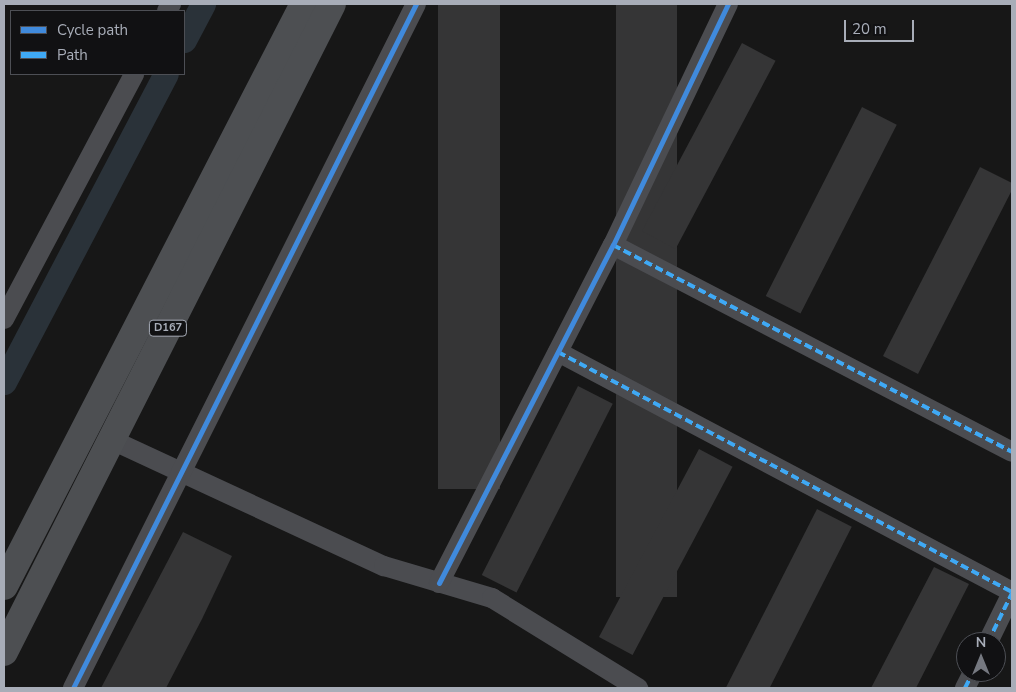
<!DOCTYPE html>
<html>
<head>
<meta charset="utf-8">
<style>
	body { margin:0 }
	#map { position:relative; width:1016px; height:692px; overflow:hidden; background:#171717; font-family:"Nunito Sans",sans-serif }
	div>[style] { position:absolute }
	.canal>* { height:25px; margin:-12.5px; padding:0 12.5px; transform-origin:12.5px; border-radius:12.5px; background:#2a3239 }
	.building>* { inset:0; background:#353536; transform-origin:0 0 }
	.street>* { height:20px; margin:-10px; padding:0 10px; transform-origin:10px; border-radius:10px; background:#4b4c50 }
	.primary>* { height:28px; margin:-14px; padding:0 14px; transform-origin:14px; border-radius:14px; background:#4d4f52 }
	.quiet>* { height:4px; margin-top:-2px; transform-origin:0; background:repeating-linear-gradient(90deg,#3fa9f5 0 8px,transparent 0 12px) }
	.cycleway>* { height:5px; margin:-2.5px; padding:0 2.5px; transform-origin:2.5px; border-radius:2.5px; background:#408adc }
	span { translate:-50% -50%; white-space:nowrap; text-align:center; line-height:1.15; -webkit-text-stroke:5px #111113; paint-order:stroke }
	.shield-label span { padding:1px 4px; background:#111113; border:1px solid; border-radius:4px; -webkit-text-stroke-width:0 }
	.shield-label { font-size:11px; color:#a8adb8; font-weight:700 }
	.frame { position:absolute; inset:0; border:5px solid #a8adb8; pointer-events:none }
	.legend { position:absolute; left:10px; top:10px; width:175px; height:65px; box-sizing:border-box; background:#111113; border:1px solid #4d4f55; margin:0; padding:6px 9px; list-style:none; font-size:15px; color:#a8adb8 }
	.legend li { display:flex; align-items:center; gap:10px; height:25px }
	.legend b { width:25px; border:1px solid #4d4f55 }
	.north { position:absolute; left:956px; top:632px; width:50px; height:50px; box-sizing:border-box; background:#111113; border:1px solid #4d4f55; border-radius:50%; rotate:0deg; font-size:14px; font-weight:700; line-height:20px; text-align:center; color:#a8adb8 }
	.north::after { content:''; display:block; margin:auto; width:18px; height:22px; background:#757880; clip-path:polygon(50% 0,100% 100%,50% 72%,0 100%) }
	.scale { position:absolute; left:844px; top:20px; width:70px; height:22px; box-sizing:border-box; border:2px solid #a8adb8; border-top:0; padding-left:6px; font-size:15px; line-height:18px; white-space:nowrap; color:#a8adb8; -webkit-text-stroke:4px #111113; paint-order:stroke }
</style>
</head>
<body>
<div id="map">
	<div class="canal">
		<div style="left:184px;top:40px;width:41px;rotate:-62.2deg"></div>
		<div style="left:4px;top:382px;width:348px;rotate:-62.3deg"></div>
	</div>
	<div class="building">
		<div style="left:438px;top:4px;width:62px;height:485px"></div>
		<div style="left:616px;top:4px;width:61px;height:593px"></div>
		<div style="left:742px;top:43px;width:38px;height:213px;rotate:28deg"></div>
		<div style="left:862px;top:107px;width:39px;height:212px;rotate:27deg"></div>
		<div style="clip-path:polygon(980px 167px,1012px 183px,1012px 190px,918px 374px,883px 356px)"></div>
		<div style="left:578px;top:386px;width:39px;height:212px;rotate:27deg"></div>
		<div style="left:699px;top:449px;width:38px;height:213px;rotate:28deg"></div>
		<div style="left:817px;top:509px;width:39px;height:201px;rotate:27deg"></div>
		<div style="clip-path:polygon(183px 532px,232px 556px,202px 619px,166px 688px,101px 688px)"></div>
		<div style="clip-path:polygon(934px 567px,969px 584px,916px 688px,871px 688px)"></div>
	</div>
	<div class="street">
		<div style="left:167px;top:11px;width:8px;rotate:-60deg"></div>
		<div style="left:613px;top:245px;width:449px;rotate:27.4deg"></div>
		<div style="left:4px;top:319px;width:277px;rotate:-62deg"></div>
		<div style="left:558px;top:352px;width:514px;rotate:27.86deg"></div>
		<div style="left:112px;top:440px;width:300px;rotate:24.9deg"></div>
		<div style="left:384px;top:566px;width:113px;rotate:16.5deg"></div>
		<div style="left:492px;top:598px;width:172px;rotate:31.7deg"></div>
		<div style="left:439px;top:583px;width:380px;rotate:-62.8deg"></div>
		<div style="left:613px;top:245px;width:267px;rotate:-64.5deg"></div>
		<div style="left:988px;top:642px;width:55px;rotate:-63.9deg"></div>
		<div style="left:73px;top:688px;width:765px;rotate:-63.37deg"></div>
		<div style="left:965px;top:688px;width:18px;rotate:-63deg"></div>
	</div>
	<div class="primary">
		<div style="left:4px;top:586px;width:655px;rotate:-62.73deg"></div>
		<div style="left:4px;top:652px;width:726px;rotate:-63.15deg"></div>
	</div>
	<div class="quiet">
		<div style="left:613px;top:245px;width:449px;rotate:27.4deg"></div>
		<div style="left:558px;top:352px;width:514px;rotate:27.86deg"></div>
		<div style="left:988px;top:642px;width:55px;rotate:-63.9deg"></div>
		<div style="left:965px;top:688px;width:18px;rotate:-63deg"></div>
	</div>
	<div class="cycleway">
		<div style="left:439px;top:583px;width:380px;rotate:-62.8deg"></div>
		<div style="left:613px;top:245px;width:267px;rotate:-64.5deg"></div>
		<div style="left:73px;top:688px;width:765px;rotate:-63.37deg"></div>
	</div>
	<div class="shield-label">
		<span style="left:168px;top:328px">D167</span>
	</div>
	<div class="frame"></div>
	<ul class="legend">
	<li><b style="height:6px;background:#408adc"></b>Cycle path</li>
	<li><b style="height:6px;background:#3fa9f5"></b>Path</li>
	</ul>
	<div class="north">N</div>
	<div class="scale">20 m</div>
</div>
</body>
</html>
